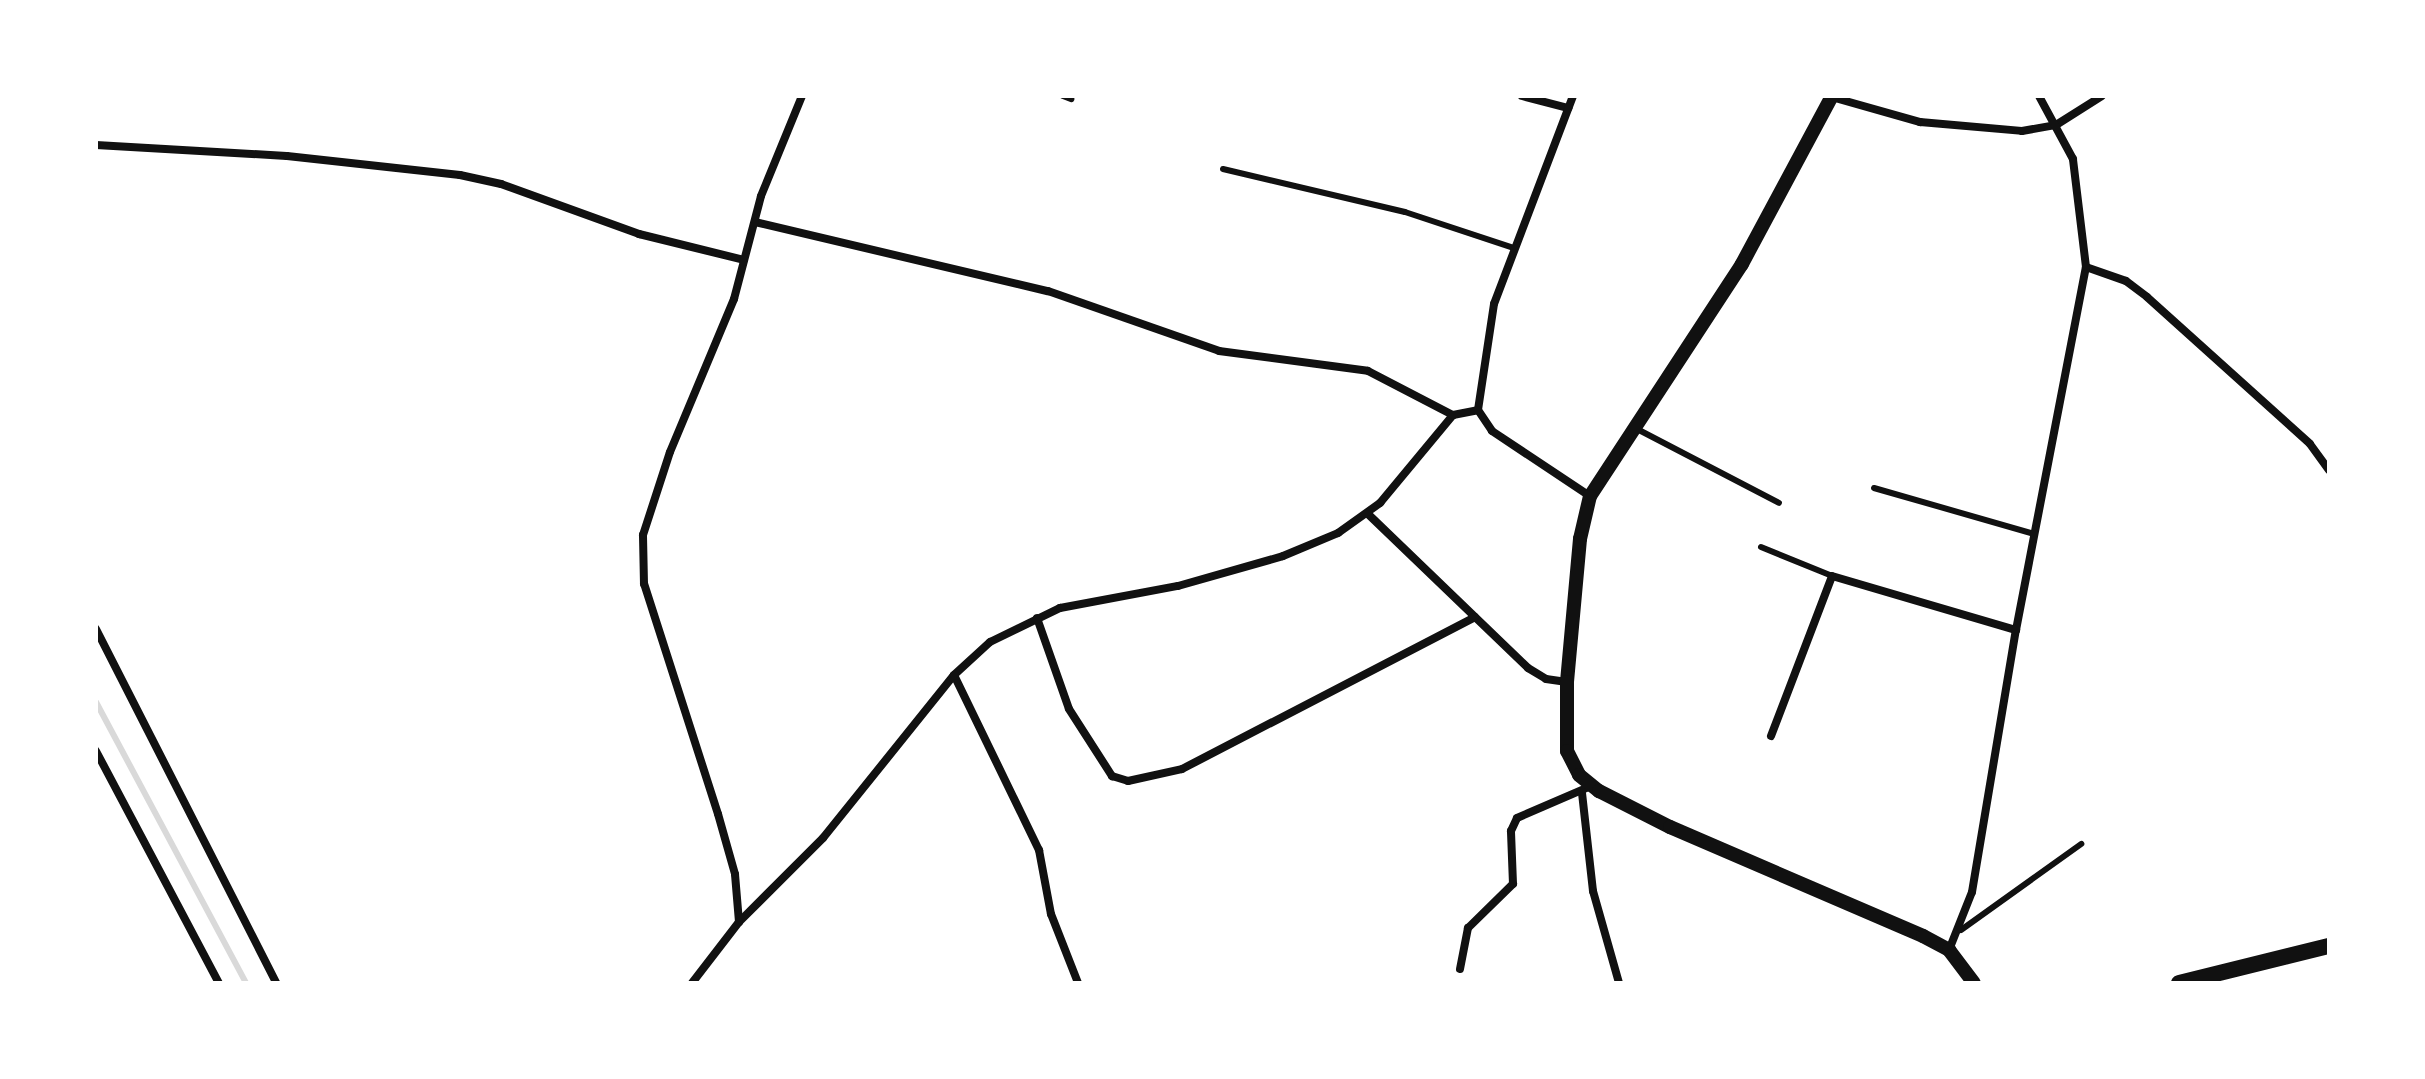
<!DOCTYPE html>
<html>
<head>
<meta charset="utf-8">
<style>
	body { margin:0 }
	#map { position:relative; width:2425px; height:1079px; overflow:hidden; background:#fff; font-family:Rubik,sans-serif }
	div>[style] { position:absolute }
	.stream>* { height:6px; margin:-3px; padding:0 3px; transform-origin:3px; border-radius:3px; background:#d9d9d9 }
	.service>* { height:6px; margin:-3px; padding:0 3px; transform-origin:3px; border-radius:3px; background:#111 }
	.minor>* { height:8px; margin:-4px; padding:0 4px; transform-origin:4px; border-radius:4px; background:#111 }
	.tertiary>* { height:14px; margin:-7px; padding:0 7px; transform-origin:7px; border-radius:7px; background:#111 }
	.secondary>* { height:16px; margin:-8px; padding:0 8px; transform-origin:8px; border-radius:8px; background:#111 }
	span { translate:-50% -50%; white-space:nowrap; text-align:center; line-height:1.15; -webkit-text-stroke:8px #fff; paint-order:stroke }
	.frame { position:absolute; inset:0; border:98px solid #fff; pointer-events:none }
</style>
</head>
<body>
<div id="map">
	<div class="stream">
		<div style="left:96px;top:702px;width:319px;rotate:61.9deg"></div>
	</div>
	<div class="service">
		<div style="left:1063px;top:96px;width:9px;rotate:21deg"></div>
		<div style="left:1223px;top:169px;width:187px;rotate:13.3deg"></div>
		<div style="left:1405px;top:212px;width:115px;rotate:18.3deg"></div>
		<div style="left:1637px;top:429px;width:160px;rotate:27.5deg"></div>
		<div style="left:1874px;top:488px;width:166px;rotate:16deg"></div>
		<div style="left:1761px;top:547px;width:77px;rotate:22.2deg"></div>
		<div style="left:1961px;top:930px;width:148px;rotate:-35.6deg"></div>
	</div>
	<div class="minor">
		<div style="left:1522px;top:96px;width:48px;rotate:14.6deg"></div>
		<div style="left:1573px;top:96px;width:222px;rotate:110.8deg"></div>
		<div style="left:1494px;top:304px;width:107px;rotate:98.6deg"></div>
		<div style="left:1478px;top:410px;width:25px;rotate:56deg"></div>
		<div style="left:1492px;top:431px;width:118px;rotate:33.6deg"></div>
		<div style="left:1828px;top:96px;width:96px;rotate:15.8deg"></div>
		<div style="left:1920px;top:122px;width:102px;rotate:5deg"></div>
		<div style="left:2022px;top:131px;width:35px;rotate:-10deg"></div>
		<div style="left:2056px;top:125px;width:54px;rotate:-32.2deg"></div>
		<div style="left:96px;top:145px;width:191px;rotate:3.3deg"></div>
		<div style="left:287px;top:156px;width:174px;rotate:6.3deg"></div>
		<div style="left:460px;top:175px;width:42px;rotate:12.4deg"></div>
		<div style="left:501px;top:184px;width:147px;rotate:19.9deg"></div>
		<div style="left:639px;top:234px;width:108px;rotate:13.9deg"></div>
		<div style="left:755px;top:222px;width:301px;rotate:13.3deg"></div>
		<div style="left:1048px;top:291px;width:181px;rotate:19.3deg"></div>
		<div style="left:1219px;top:351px;width:150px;rotate:7.6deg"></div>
		<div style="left:1368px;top:371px;width:96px;rotate:27.4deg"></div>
		<div style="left:2086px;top:267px;width:42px;rotate:19.3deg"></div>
		<div style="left:2126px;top:281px;width:26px;rotate:37deg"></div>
		<div style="left:2147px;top:297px;width:219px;rotate:42deg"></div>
		<div style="left:2310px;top:444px;width:32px;rotate:54deg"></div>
		<div style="left:1368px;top:514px;width:222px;rotate:43.9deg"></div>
		<div style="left:1528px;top:668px;width:21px;rotate:31deg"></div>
		<div style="left:1546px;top:679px;width:21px;rotate:8deg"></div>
		<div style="left:1037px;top:618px;width:96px;rotate:70.6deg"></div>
		<div style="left:1069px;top:709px;width:80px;rotate:57.3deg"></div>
		<div style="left:1112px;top:776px;width:17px;rotate:17deg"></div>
		<div style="left:1128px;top:781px;width:55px;rotate:-12.5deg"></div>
		<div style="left:1182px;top:769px;width:330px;rotate:-27.4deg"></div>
		<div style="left:96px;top:629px;width:397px;rotate:63deg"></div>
		<div style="left:954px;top:675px;width:195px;rotate:64.1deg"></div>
		<div style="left:1039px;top:850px;width:65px;rotate:79.4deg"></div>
		<div style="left:1051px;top:914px;width:74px;rotate:68.6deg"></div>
		<div style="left:1771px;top:736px;width:171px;rotate:-69.1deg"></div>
		<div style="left:1832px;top:576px;width:192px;rotate:16.4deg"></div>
		<div style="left:96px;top:751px;width:263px;rotate:62.1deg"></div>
		<div style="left:1582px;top:793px;width:99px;rotate:83.6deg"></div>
		<div style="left:1593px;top:891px;width:96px;rotate:74.2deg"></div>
		<div style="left:739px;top:922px;width:48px;rotate:-94.8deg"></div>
		<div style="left:735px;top:874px;width:62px;rotate:-105.8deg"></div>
		<div style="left:718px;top:814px;width:242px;rotate:-107.8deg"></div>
		<div style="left:644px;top:584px;width:49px;rotate:-91.2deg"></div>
		<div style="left:643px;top:535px;width:87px;rotate:-72deg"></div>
		<div style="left:670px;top:452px;width:166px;rotate:-67.3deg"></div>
		<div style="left:734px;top:299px;width:106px;rotate:-75.3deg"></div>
		<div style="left:761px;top:196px;width:108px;rotate:-67.7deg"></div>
		<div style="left:1949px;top:950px;width:62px;rotate:-68.4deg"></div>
		<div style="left:1972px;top:892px;width:266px;rotate:-80.5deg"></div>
		<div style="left:2016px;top:630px;width:370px;rotate:-79.1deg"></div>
		<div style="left:2086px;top:267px;width:109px;rotate:-96.9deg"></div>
		<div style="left:2073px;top:159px;width:72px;rotate:-118.4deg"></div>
		<div style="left:1460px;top:969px;width:42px;rotate:-79deg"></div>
		<div style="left:1468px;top:928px;width:63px;rotate:-44.4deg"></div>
		<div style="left:1513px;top:884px;width:53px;rotate:-92.2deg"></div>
		<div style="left:1511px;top:831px;width:14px;rotate:-65deg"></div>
		<div style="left:1517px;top:818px;width:81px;rotate:-23.4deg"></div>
		<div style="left:692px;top:983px;width:77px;rotate:-52.4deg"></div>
		<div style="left:739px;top:922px;width:119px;rotate:-45deg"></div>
		<div style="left:823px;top:838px;width:209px;rotate:-51.2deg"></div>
		<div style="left:954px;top:675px;width:49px;rotate:-42.5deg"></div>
		<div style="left:990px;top:642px;width:78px;rotate:-25.9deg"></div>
		<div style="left:1060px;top:608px;width:120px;rotate:-10.6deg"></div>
		<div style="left:1178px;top:586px;width:109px;rotate:-15.9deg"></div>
		<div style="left:1283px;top:556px;width:60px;rotate:-22.7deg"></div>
		<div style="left:1338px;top:533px;width:52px;rotate:-35.5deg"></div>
		<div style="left:1380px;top:503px;width:114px;rotate:-50.3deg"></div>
		<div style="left:1453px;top:415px;width:25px;rotate:-11deg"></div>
	</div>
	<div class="tertiary">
		<div style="left:1832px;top:96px;width:191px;rotate:118.2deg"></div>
		<div style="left:1742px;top:264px;width:277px;rotate:123.2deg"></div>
		<div style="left:1590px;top:496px;width:44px;rotate:103.1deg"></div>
		<div style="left:1580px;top:539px;width:144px;rotate:95.2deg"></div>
		<div style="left:1567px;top:682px;width:69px;rotate:90deg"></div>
		<div style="left:1567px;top:751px;width:27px;rotate:63deg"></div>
		<div style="left:1579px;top:775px;width:26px;rotate:39deg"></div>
		<div style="left:1599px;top:791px;width:80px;rotate:26.9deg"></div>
		<div style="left:1670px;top:827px;width:275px;rotate:23.3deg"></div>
		<div style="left:1923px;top:936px;width:30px;rotate:28deg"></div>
		<div style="left:1949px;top:950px;width:41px;rotate:52.9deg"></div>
	</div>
	<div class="secondary">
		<div style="left:2179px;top:983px;width:154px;rotate:-13.9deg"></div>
	</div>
	<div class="frame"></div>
</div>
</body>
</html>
